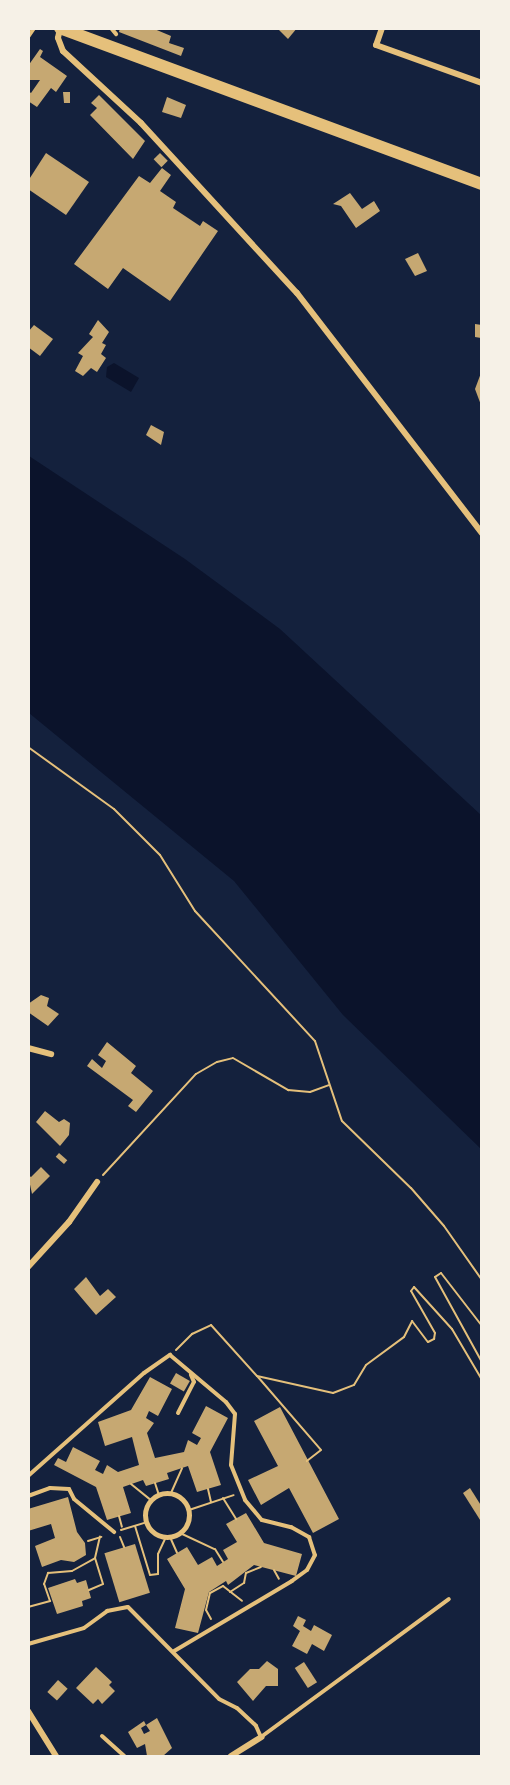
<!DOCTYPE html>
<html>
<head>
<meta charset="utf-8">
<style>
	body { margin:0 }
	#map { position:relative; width:510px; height:1785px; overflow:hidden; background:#14213d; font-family:"IBM Plex Sans",sans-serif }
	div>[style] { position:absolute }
	.water>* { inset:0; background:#0b132b }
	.building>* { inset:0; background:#c6a872; transform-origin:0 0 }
	.path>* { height:2px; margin:-1px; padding:0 1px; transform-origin:1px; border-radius:1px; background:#e5c07b }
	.service>* { height:4px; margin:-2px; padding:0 2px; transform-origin:2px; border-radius:2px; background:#e5c07b }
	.pedestrian>* { height:5px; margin:-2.5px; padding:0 2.5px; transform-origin:2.5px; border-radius:2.5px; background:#e5c07b }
	.pedestrian>.ring { margin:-2.5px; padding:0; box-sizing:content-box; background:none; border:5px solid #e5c07b; border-radius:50% }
	.minor>* { height:6px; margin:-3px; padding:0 3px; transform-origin:3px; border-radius:3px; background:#e5c07b }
	.primary>* { height:12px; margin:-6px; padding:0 6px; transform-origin:6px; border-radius:6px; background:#e5c07b }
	span { translate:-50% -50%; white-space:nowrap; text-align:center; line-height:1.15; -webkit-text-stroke:5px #f6f1e7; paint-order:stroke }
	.frame { position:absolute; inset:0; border:30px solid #f6f1e7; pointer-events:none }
</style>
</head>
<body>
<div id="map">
	<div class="water">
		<div style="clip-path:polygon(114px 363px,139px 378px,131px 392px,106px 377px,107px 367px)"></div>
		<div style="clip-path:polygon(29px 456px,185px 559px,280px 629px,481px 815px,481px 1149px,343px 1015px,234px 881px,29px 713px)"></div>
	</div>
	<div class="building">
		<div style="clip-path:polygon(120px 28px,152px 28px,171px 36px,169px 43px,184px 48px,181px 56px,119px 32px)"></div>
		<div style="clip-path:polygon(277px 28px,297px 28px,288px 39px)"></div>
		<div style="clip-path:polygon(40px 49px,43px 51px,40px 57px,67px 76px,56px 92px,51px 88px,37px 107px,28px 101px,28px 91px,31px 93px,40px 80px,29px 80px,28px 66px)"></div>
		<div style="clip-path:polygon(63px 92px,70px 92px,70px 103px,64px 103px)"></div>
		<div style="clip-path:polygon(99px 95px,145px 141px,133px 159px,90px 115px,97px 108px,91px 103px)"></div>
		<div style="clip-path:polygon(167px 97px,186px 105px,181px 118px,162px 112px)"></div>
		<div style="clip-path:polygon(46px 153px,89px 182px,66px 215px,28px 189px,28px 181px)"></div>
		<div style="left:160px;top:153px;width:11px;height:9px;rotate:45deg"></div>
		<div style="clip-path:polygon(162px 168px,171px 175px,160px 191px,176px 202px,173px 208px,200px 226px,203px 221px,218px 231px,170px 301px,123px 268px,108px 289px,74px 264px,139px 176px,150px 183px)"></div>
		<div style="clip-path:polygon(350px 193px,362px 209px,374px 201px,380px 211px,356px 228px,341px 206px,333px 204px)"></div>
		<div style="clip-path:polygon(418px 253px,427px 271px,415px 276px,405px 259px)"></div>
		<div style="clip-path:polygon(98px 320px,109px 332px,102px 343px,106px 345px,101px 354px,106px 358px,97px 372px,91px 368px,83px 376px,75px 371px,83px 356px,78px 353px,93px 337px,89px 334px)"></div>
		<div style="clip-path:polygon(475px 324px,482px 325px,481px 338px,475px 337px)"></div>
		<div style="clip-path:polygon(34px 325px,53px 339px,40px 356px,28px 347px,28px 332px)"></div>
		<div style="clip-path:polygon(481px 373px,482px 373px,481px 405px,475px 389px)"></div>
		<div style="clip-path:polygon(151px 425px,164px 432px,161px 445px,146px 435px)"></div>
		<div style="clip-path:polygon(41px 995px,49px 998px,47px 1006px,59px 1014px,48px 1026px,28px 1012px,28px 1004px)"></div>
		<div style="clip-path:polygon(107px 1042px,136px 1066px,131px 1073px,153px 1091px,136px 1112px,128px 1106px,133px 1100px,87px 1066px,92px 1059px,102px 1068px,106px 1061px,98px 1055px)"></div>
		<div style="clip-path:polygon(45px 1111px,59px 1122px,64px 1119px,70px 1123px,69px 1135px,60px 1146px,36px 1122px)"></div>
		<div style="left:59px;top:1153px;width:11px;height:5px;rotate:41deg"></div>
		<div style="clip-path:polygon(41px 1167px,50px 1176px,32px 1194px,28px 1175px,31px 1177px)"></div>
		<div style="clip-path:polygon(86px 1277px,100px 1296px,108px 1289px,116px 1297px,96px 1315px,74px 1289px)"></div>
		<div style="left:176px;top:1373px;width:16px;height:12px;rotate:30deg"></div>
		<div style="clip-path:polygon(150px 1377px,172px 1389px,158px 1416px,149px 1411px,146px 1418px,154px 1423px,147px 1433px,155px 1458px,184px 1452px,188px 1440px,197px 1445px,201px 1438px,192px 1433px,206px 1406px,228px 1418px,210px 1452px,221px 1485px,197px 1492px,188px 1466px,167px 1473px,169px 1479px,146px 1486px,143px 1480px,123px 1487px,131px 1513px,107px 1520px,96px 1487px,54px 1465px,58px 1458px,66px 1462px,73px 1447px,100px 1461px,95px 1470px,103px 1474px,107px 1465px,118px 1472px,139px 1465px,132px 1437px,105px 1446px,98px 1422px,131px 1410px)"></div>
		<div style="clip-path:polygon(280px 1407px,339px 1519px,313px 1533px,289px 1488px,261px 1505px,248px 1480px,278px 1466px,254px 1421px)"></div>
		<div style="clip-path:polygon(470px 1488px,482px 1507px,482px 1523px,463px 1493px)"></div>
		<div style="clip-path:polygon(68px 1497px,77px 1532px,85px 1543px,86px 1555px,74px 1562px,61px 1560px,42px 1567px,35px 1546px,55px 1538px,51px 1524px,28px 1531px,28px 1509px)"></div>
		<div style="clip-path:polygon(246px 1513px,264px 1543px,302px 1554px,296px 1576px,254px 1565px,228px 1585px,226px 1581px,209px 1592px,198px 1633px,175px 1628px,185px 1589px,167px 1559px,187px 1547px,198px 1565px,212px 1557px,217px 1566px,228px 1559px,223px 1550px,237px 1542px,226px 1524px)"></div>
		<div style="left:135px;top:1544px;width:51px;height:32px;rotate:73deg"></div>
		<div style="clip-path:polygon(75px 1579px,77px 1583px,86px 1580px,91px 1598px,82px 1601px,83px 1606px,57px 1614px,48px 1588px)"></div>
		<div style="clip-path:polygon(298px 1616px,306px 1620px,303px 1626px,311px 1631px,314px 1625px,332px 1635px,324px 1651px,312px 1644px,307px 1654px,292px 1646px,300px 1631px,293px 1626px)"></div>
		<div style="clip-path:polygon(267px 1661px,278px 1669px,278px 1686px,266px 1686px,253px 1701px,237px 1682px,250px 1669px,259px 1669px)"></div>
		<div style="left:304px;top:1662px;width:24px;height:11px;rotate:57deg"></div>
		<div style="clip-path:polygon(96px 1667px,112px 1682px,109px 1685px,115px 1691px,102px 1704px,98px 1699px,93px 1704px,76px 1688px)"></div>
		<div style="left:58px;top:1680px;width:13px;height:16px;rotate:42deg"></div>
		<div style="clip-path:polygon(157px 1718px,172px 1748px,163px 1756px,147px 1756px,145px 1744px,137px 1748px,128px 1732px,144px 1721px,146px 1725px,141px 1728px,144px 1734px,150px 1731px,146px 1725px)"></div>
	</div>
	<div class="path">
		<div style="left:28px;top:747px;width:106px;rotate:35.8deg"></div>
		<div style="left:114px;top:809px;width:65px;rotate:45deg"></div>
		<div style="left:160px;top:855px;width:66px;rotate:58deg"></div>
		<div style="left:195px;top:911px;width:177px;rotate:47.3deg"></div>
		<div style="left:315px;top:1041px;width:84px;rotate:71.4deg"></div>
		<div style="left:342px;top:1121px;width:96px;rotate:44.2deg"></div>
		<div style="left:411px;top:1188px;width:50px;rotate:49deg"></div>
		<div style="left:444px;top:1226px;width:66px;rotate:54.9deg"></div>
		<div style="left:103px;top:1175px;width:137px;rotate:-47.4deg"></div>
		<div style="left:196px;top:1074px;width:24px;rotate:-30deg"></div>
		<div style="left:217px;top:1062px;width:16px;rotate:-14deg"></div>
		<div style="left:233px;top:1058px;width:64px;rotate:30.2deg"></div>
		<div style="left:288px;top:1090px;width:22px;rotate:5deg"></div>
		<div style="left:310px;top:1092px;width:20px;rotate:-20deg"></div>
		<div style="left:482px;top:1326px;width:67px;rotate:-127.7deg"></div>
		<div style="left:441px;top:1273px;width:7px;rotate:146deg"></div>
		<div style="left:435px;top:1277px;width:97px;rotate:61.1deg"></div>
		<div style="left:176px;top:1350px;width:23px;rotate:-45deg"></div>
		<div style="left:192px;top:1334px;width:21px;rotate:-25deg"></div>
		<div style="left:211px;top:1325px;width:69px;rotate:48deg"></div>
		<div style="left:257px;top:1376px;width:78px;rotate:12.6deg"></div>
		<div style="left:333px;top:1393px;width:22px;rotate:-21deg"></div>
		<div style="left:354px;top:1385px;width:23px;rotate:-59deg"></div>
		<div style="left:366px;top:1365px;width:47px;rotate:-36.4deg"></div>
		<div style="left:404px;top:1337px;width:18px;rotate:-63deg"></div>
		<div style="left:412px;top:1321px;width:26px;rotate:53deg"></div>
		<div style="left:428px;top:1342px;width:7px;rotate:-27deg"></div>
		<div style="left:434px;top:1339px;width:6px;rotate:-81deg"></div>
		<div style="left:435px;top:1333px;width:48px;rotate:-119.7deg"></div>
		<div style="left:411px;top:1291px;width:5px;rotate:-53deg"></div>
		<div style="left:414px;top:1287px;width:57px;rotate:47.9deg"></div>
		<div style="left:452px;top:1329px;width:59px;rotate:59.5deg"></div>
		<div style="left:258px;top:1377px;width:96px;rotate:49.2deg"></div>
		<div style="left:321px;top:1450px;width:18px;rotate:142deg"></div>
		<div style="left:155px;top:1483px;width:13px;rotate:72deg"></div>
		<div style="left:131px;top:1484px;width:26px;rotate:39deg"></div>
		<div style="left:208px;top:1489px;width:13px;rotate:77deg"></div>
		<div style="left:171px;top:1493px;width:27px;rotate:-66deg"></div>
		<div style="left:223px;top:1498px;width:25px;rotate:58deg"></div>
		<div style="left:189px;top:1510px;width:47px;rotate:-18.4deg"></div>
		<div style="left:119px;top:1516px;width:11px;rotate:75deg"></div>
		<div style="left:135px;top:1526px;width:51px;rotate:73deg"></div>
		<div style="left:150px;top:1575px;width:8px;rotate:-7deg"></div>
		<div style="left:158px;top:1574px;width:20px;rotate:-90deg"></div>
		<div style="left:158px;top:1554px;width:19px;rotate:-65deg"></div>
		<div style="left:121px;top:1530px;width:27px;rotate:-17deg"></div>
		<div style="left:180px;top:1533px;width:38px;rotate:25deg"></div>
		<div style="left:215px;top:1549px;width:15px;rotate:58deg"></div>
		<div style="left:120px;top:1537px;width:11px;rotate:68deg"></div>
		<div style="left:170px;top:1537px;width:17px;rotate:66deg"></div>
		<div style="left:88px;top:1541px;width:14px;rotate:-17deg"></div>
		<div style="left:274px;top:1570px;width:10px;rotate:61deg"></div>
		<div style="left:89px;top:1590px;width:15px;rotate:-23deg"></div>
		<div style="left:103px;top:1584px;width:27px;rotate:-107deg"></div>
		<div style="left:230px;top:1592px;width:17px;rotate:-33deg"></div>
		<div style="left:244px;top:1583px;width:10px;rotate:-79deg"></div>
		<div style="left:246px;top:1573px;width:16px;rotate:-22deg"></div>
		<div style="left:28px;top:1607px;width:23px;rotate:-15deg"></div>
		<div style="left:50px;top:1601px;width:18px;rotate:-109deg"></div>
		<div style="left:44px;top:1584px;width:12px;rotate:-70deg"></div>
		<div style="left:48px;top:1573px;width:24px;rotate:-5deg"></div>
		<div style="left:72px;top:1571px;width:26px;rotate:-29deg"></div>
		<div style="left:95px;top:1558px;width:22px;rotate:-77deg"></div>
		<div style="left:211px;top:1619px;width:10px;rotate:-119deg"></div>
		<div style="left:206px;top:1610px;width:17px;rotate:-77deg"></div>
		<div style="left:210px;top:1593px;width:15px;rotate:-28deg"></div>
		<div style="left:223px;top:1586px;width:24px;rotate:38deg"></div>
	</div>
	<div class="service">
		<div style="left:111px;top:28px;width:8px;rotate:50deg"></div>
		<div style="left:28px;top:37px;width:11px;rotate:-56deg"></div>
		<div style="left:178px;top:1413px;width:35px;rotate:-63deg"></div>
		<div style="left:194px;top:1382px;width:8px;rotate:-113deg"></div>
		<div style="left:28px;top:1476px;width:155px;rotate:-41.6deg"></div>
		<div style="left:144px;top:1373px;width:32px;rotate:-35deg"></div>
		<div style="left:170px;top:1355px;width:73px;rotate:40deg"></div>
		<div style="left:226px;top:1402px;width:15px;rotate:53deg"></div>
		<div style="left:235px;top:1414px;width:51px;rotate:94.5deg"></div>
		<div style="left:231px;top:1465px;width:38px;rotate:68deg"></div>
		<div style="left:245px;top:1500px;width:26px;rotate:50deg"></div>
		<div style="left:262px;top:1520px;width:30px;rotate:14deg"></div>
		<div style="left:291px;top:1527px;width:21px;rotate:29deg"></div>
		<div style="left:309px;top:1537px;width:19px;rotate:72deg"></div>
		<div style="left:315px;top:1555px;width:17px;rotate:118deg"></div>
		<div style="left:307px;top:1570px;width:19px;rotate:144deg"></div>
		<div style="left:292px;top:1581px;width:137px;rotate:149.3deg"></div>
		<div style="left:28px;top:1496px;width:23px;rotate:-20deg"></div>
		<div style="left:50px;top:1488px;width:19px;rotate:3deg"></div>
		<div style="left:69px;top:1489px;width:11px;rotate:63deg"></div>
		<div style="left:74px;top:1499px;width:52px;rotate:39.5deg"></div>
		<div style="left:28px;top:1644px;width:58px;rotate:-15.9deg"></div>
		<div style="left:84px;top:1628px;width:29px;rotate:-36deg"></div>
		<div style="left:107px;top:1611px;width:21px;rotate:-11deg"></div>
		<div style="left:128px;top:1607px;width:129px;rotate:45.3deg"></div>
		<div style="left:219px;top:1699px;width:20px;rotate:27deg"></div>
		<div style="left:237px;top:1708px;width:26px;rotate:43deg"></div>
		<div style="left:256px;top:1726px;width:12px;rotate:66deg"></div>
		<div style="left:261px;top:1737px;width:233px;rotate:-36.3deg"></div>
		<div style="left:102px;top:1736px;width:30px;rotate:42deg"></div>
	</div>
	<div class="pedestrian">
		<div class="ring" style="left:145px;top:1493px;width:39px;height:39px"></div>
	</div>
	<div class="minor">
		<div style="left:382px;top:28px;width:18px;rotate:109deg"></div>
		<div style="left:376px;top:45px;width:113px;rotate:19.7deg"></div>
		<div style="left:60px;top:29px;width:9px;rotate:103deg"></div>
		<div style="left:58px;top:38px;width:14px;rotate:69deg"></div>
		<div style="left:63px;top:51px;width:106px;rotate:42.7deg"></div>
		<div style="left:141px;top:123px;width:231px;rotate:47.5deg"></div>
		<div style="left:297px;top:293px;width:303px;rotate:52.4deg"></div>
		<div style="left:28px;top:1048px;width:24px;rotate:15deg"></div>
		<div style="left:28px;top:1267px;width:61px;rotate:-47.7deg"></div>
		<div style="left:69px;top:1222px;width:49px;rotate:-55deg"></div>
		<div style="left:28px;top:1711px;width:53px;rotate:58.1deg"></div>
		<div style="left:231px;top:1756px;width:36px;rotate:-32deg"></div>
	</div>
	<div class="primary">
		<div style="left:60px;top:28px;width:450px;rotate:20.3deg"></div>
	</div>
	<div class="frame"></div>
</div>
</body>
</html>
